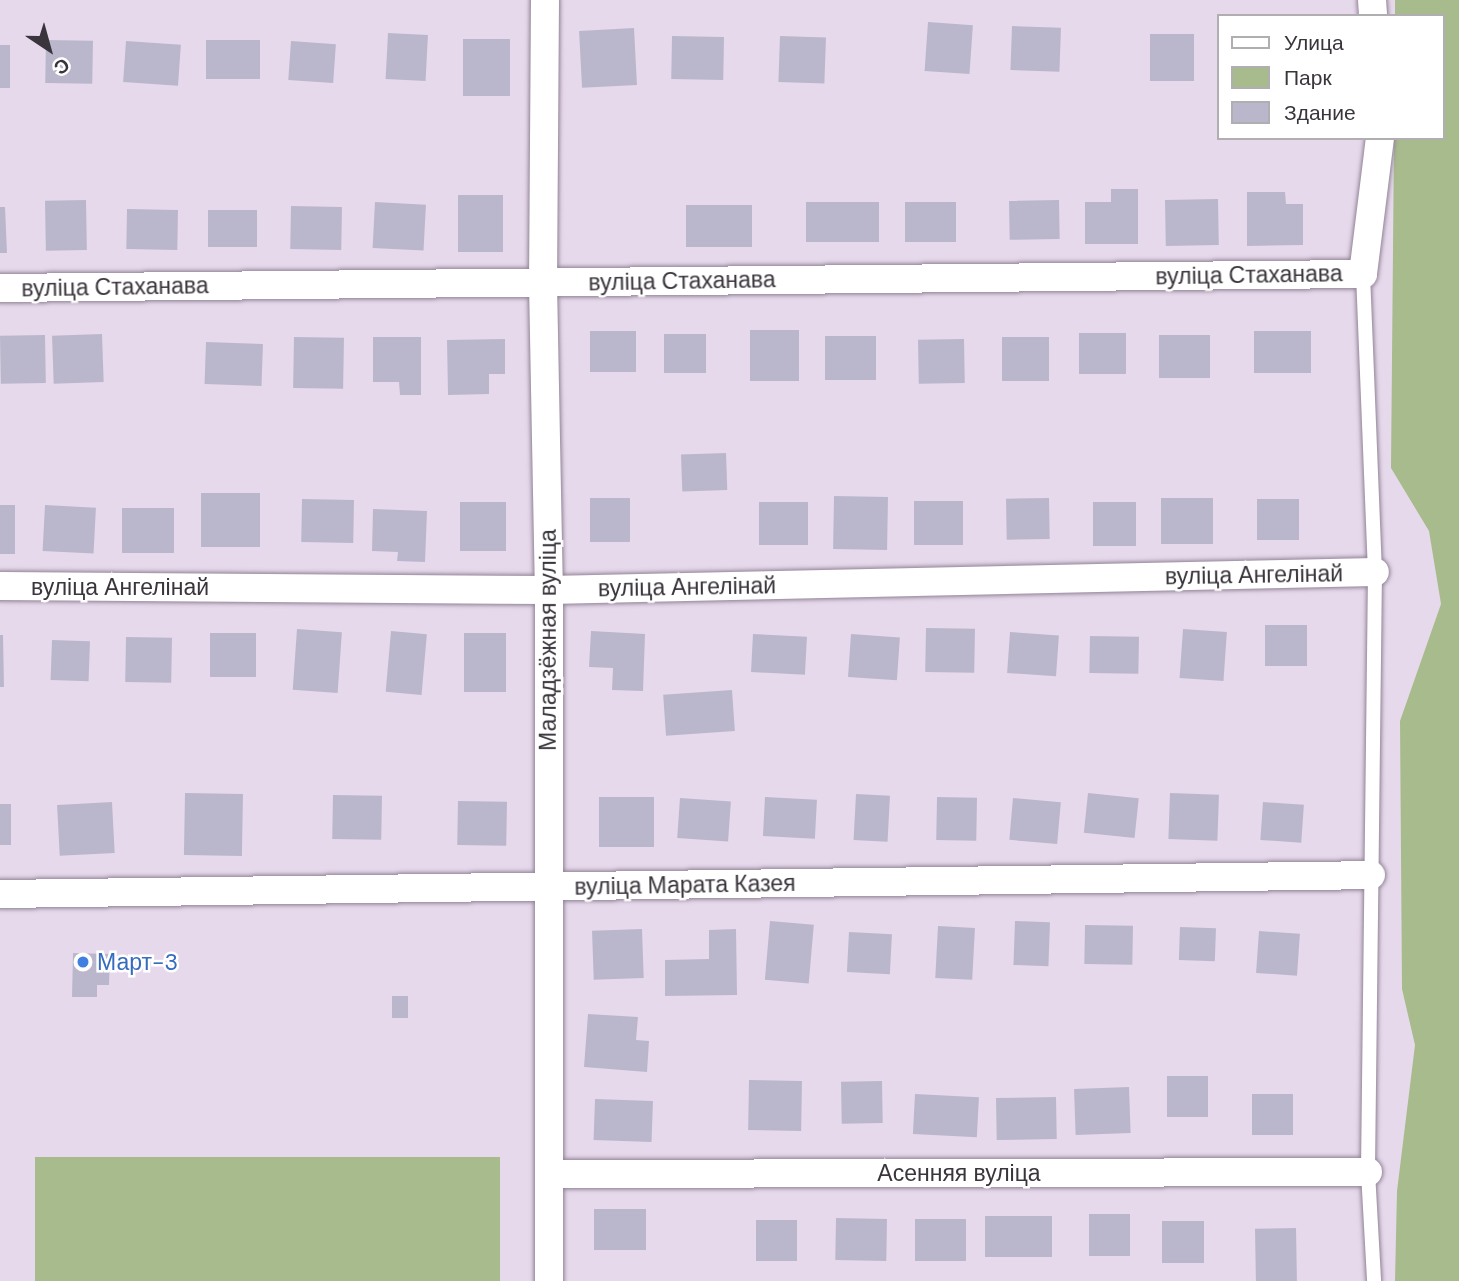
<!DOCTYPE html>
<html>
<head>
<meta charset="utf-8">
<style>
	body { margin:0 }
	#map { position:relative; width:1459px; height:1281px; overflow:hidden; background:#e7d9ec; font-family:"DM Sans",sans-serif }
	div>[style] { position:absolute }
	.green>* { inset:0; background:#a8bb8c; transform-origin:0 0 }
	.building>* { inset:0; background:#bab7cc; transform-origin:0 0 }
	.roads { filter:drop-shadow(0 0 2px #918496) drop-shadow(0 0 2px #918496) }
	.service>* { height:14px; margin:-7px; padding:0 7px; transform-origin:7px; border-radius:7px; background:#fff }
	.minor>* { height:28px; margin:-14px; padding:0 14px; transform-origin:14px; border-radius:14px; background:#fff }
	.dots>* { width:19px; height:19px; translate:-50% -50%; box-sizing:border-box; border:4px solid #fff; border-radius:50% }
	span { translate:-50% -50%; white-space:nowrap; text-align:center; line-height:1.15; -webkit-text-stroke:5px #fff; paint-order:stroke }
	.street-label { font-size:23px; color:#3a353c }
	.shop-label { font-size:23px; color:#366cbe }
	.left { translate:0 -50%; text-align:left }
	.legend { position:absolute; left:1217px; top:14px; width:228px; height:126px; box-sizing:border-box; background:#fff; border:2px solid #b0aeb1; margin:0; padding:9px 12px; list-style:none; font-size:21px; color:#3a353c }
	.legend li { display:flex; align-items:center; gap:14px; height:35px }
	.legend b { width:35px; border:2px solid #b0aeb1 }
	.north { position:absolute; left:14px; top:14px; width:70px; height:70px; -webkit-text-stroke:5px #fff; paint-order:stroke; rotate:144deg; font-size:19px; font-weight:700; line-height:28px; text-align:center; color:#3a353c }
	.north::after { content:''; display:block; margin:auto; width:24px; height:32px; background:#3a353c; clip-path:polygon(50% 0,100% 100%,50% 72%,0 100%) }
</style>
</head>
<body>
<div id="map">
	<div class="green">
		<div style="clip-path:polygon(1395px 0,1459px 0,1459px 1281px,1395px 1281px,1397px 1191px,1415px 1045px,1402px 989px,1400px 721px,1441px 604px,1429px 531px,1391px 468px,1394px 138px,1443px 138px,1443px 16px,1395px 16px)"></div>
		<div style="left:500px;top:1157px;width:124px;height:465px;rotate:90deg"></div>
	</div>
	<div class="building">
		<div style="left:928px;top:22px;width:45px;height:49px;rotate:4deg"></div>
		<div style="left:1012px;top:26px;width:49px;height:44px;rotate:2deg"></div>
		<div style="left:634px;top:28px;width:57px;height:55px;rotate:87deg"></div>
		<div style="left:388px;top:33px;width:40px;height:46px;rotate:3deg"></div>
		<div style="left:1194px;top:34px;width:47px;height:44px;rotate:90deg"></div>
		<div style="left:672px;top:36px;width:52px;height:43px;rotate:1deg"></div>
		<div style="left:780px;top:36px;width:46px;height:46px;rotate:2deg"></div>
		<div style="left:510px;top:39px;width:57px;height:47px;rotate:90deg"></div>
		<div style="left:46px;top:40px;width:47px;height:43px;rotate:1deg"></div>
		<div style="left:206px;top:40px;width:54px;height:39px"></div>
		<div style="left:126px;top:41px;width:55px;height:41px;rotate:4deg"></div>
		<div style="left:291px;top:41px;width:45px;height:39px;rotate:4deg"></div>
		<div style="left:0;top:45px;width:10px;height:43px"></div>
		<div style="clip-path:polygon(1111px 189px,1138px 189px,1138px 244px,1085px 244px,1085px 202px,1111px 202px)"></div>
		<div style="clip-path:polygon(1247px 192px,1285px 192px,1286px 204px,1303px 204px,1303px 245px,1247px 246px)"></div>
		<div style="left:503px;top:195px;width:57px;height:45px;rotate:90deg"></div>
		<div style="left:1218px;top:199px;width:46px;height:53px;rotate:89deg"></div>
		<div style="left:86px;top:200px;width:50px;height:41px;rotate:89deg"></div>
		<div style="left:1059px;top:200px;width:39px;height:50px;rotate:89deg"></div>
		<div style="left:375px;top:202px;width:51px;height:46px;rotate:3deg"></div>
		<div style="left:879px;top:202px;width:40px;height:73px;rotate:90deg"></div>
		<div style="left:905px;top:202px;width:51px;height:40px"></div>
		<div style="left:752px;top:205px;width:42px;height:66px;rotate:90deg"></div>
		<div style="left:291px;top:206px;width:51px;height:43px;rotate:1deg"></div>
		<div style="clip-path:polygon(0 207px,5px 207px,7px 253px,0 253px)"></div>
		<div style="left:127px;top:209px;width:51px;height:40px;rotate:1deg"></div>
		<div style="left:208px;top:210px;width:49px;height:37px"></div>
		<div style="left:750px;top:330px;width:49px;height:51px"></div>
		<div style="left:590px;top:331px;width:46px;height:41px"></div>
		<div style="left:1311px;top:331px;width:42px;height:57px;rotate:90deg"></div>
		<div style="left:1079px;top:333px;width:47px;height:41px"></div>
		<div style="left:102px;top:334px;width:48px;height:50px;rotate:88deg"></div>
		<div style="left:664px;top:334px;width:42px;height:39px"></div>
		<div style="left:45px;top:335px;width:48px;height:45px;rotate:89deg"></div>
		<div style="left:1159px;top:335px;width:51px;height:43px"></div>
		<div style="left:876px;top:336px;width:44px;height:51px;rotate:90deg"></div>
		<div style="left:294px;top:337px;width:50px;height:51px;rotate:1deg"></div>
		<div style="clip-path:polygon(373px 337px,421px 337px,421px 395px,400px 395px,399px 382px,373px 382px)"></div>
		<div style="left:1002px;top:337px;width:47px;height:44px"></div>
		<div style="clip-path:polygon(505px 339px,505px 374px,489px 374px,489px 394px,448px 395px,447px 340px)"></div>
		<div style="left:964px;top:339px;width:44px;height:46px;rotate:89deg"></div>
		<div style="left:206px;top:342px;width:57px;height:42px;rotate:2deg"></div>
		<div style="left:726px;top:453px;width:37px;height:45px;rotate:88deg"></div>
		<div style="left:260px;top:493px;width:54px;height:59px;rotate:90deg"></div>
		<div style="left:834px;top:496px;width:54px;height:53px;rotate:1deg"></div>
		<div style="left:590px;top:498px;width:40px;height:44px"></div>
		<div style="left:1049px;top:498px;width:41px;height:43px;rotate:89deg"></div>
		<div style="left:1161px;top:498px;width:52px;height:46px"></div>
		<div style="left:302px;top:499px;width:52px;height:43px;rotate:1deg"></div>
		<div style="left:1257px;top:499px;width:42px;height:41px"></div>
		<div style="left:914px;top:501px;width:49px;height:44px"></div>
		<div style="left:506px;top:502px;width:49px;height:46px;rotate:90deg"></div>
		<div style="left:759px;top:502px;width:49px;height:43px"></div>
		<div style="left:1093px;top:502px;width:43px;height:44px"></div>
		<div style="left:0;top:505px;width:15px;height:49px"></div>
		<div style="left:45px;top:505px;width:51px;height:46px;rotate:3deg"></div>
		<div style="left:122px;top:508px;width:52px;height:45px"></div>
		<div style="clip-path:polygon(373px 509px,427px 511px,425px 562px,397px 561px,398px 552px,372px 551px)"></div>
		<div style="left:1265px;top:625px;width:42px;height:41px"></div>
		<div style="left:926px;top:628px;width:49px;height:44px;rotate:1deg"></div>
		<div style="left:297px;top:629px;width:45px;height:61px;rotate:4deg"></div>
		<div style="left:1183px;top:629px;width:44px;height:49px;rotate:4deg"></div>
		<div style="left:391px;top:631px;width:36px;height:61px;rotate:5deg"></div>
		<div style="clip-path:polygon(591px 631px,645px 634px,643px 691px,612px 690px,613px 668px,589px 667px)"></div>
		<div style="left:1010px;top:632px;width:49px;height:41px;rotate:4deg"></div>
		<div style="left:210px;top:633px;width:46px;height:44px"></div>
		<div style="left:464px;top:633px;width:42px;height:59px"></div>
		<div style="left:753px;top:634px;width:54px;height:38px;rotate:3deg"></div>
		<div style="left:851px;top:634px;width:49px;height:43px;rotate:4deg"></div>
		<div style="clip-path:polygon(0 635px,3px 635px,4px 687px,0 687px)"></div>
		<div style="left:1090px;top:636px;width:49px;height:37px;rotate:1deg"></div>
		<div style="left:126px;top:637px;width:46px;height:45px;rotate:1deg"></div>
		<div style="left:52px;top:640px;width:38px;height:40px;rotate:2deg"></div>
		<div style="left:732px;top:690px;width:41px;height:69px;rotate:86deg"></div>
		<div style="left:185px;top:793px;width:58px;height:62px;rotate:1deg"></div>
		<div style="left:1088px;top:793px;width:51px;height:40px;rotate:6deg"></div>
		<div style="left:1170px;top:793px;width:49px;height:46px;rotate:2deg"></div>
		<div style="left:856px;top:794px;width:34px;height:46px;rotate:3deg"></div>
		<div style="left:333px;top:795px;width:49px;height:44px;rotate:1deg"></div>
		<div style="left:599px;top:797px;width:55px;height:50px"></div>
		<div style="left:765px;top:797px;width:52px;height:39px;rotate:3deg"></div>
		<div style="left:937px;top:797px;width:40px;height:43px;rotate:1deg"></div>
		<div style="left:680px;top:798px;width:51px;height:40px;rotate:4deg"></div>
		<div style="left:1013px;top:798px;width:48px;height:42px;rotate:5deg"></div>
		<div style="left:458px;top:801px;width:49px;height:44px;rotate:1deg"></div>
		<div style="left:112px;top:802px;width:51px;height:55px;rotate:87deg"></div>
		<div style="left:1263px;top:802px;width:41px;height:38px;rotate:4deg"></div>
		<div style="left:0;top:804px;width:11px;height:41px"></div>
		<div style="left:770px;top:921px;width:44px;height:59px;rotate:5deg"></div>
		<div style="left:1015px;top:921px;width:35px;height:44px;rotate:2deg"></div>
		<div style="left:1085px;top:925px;width:48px;height:39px;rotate:1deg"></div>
		<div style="left:938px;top:926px;width:37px;height:52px;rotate:3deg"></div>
		<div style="left:1180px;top:927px;width:36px;height:33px;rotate:2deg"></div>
		<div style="left:642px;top:929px;width:49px;height:50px;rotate:88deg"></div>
		<div style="clip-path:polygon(736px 929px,737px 995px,665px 996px,665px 960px,709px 959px,709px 930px)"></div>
		<div style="left:1259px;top:931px;width:41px;height:42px;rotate:4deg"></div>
		<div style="left:849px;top:932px;width:43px;height:40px;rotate:3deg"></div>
		<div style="clip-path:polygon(73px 953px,110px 954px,109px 985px,97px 985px,97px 997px,72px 997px)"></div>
		<div style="left:392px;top:996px;width:16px;height:22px"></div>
		<div style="clip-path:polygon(588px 1014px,638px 1017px,636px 1040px,649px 1041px,647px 1072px,584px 1067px)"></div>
		<div style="left:1167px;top:1076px;width:41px;height:41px"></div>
		<div style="left:749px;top:1080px;width:53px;height:50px;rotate:1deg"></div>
		<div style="left:882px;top:1081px;width:42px;height:41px;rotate:89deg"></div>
		<div style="left:1129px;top:1087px;width:46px;height:55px;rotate:88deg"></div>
		<div style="left:915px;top:1094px;width:64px;height:40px;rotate:3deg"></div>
		<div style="left:1252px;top:1094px;width:41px;height:41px"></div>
		<div style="left:1056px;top:1097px;width:42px;height:60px;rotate:89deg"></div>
		<div style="left:595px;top:1099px;width:58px;height:41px;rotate:2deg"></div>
		<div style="left:646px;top:1209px;width:41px;height:52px;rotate:90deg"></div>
		<div style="left:1089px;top:1214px;width:41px;height:42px"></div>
		<div style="left:1052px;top:1216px;width:41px;height:67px;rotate:90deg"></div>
		<div style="left:836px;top:1218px;width:51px;height:42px;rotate:1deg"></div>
		<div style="left:966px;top:1219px;width:42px;height:51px;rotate:90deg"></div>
		<div style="left:756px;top:1220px;width:41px;height:41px"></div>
		<div style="left:1162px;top:1221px;width:42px;height:42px"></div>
		<div style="left:1296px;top:1228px;width:53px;height:41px;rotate:89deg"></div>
	</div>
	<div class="roads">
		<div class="service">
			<div style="left:1363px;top:274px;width:298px;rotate:87.7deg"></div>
			<div style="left:1375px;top:572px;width:600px;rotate:90.67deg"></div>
			<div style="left:1368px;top:1172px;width:109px;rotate:86.8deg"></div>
		</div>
		<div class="minor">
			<div style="left:545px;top:0;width:283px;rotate:90.4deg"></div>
			<div style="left:543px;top:283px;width:307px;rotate:88.9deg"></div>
			<div style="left:549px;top:590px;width:691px;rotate:90deg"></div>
			<div style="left:1372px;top:0;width:16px;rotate:86deg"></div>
			<div style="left:0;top:288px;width:1363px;rotate:-0.59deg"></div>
			<div style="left:1363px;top:274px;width:137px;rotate:-82.9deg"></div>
			<div style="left:0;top:586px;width:549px;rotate:0.42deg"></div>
			<div style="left:549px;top:590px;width:826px;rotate:-1.25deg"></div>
			<div style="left:0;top:894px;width:1371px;rotate:-0.79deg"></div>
			<div style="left:551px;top:1174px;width:817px;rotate:-0.14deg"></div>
		</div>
	</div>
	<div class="dots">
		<div style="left:83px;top:962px;background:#3f7fe0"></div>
	</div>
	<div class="street-label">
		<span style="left:1249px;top:275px;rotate:-1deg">вуліца Стаханава</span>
		<span style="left:682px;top:281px;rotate:-1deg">вуліца Стаханава</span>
		<span style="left:115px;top:287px;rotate:-1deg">вуліца Стаханава</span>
		<span style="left:1254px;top:575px;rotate:-1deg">вуліца Ангелінай</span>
		<span style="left:120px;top:587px">вуліца Ангелінай</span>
		<span style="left:687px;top:587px;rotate:-1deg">вуліца Ангелінай</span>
		<span style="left:548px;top:640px;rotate:-90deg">Маладзёжная вуліца</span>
		<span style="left:685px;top:885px;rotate:-1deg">вуліца Марата Казея</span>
		<span style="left:959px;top:1173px">Асенняя вуліца</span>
	</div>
	<div class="shop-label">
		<span class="left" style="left:97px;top:962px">Март-3</span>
	</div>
	<ul class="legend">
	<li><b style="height:9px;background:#fff"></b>Улица</li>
	<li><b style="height:19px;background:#a8bb8c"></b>Парк</li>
	<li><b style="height:19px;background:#bab7cc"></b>Здание</li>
	</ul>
	<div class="north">С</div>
</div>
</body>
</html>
